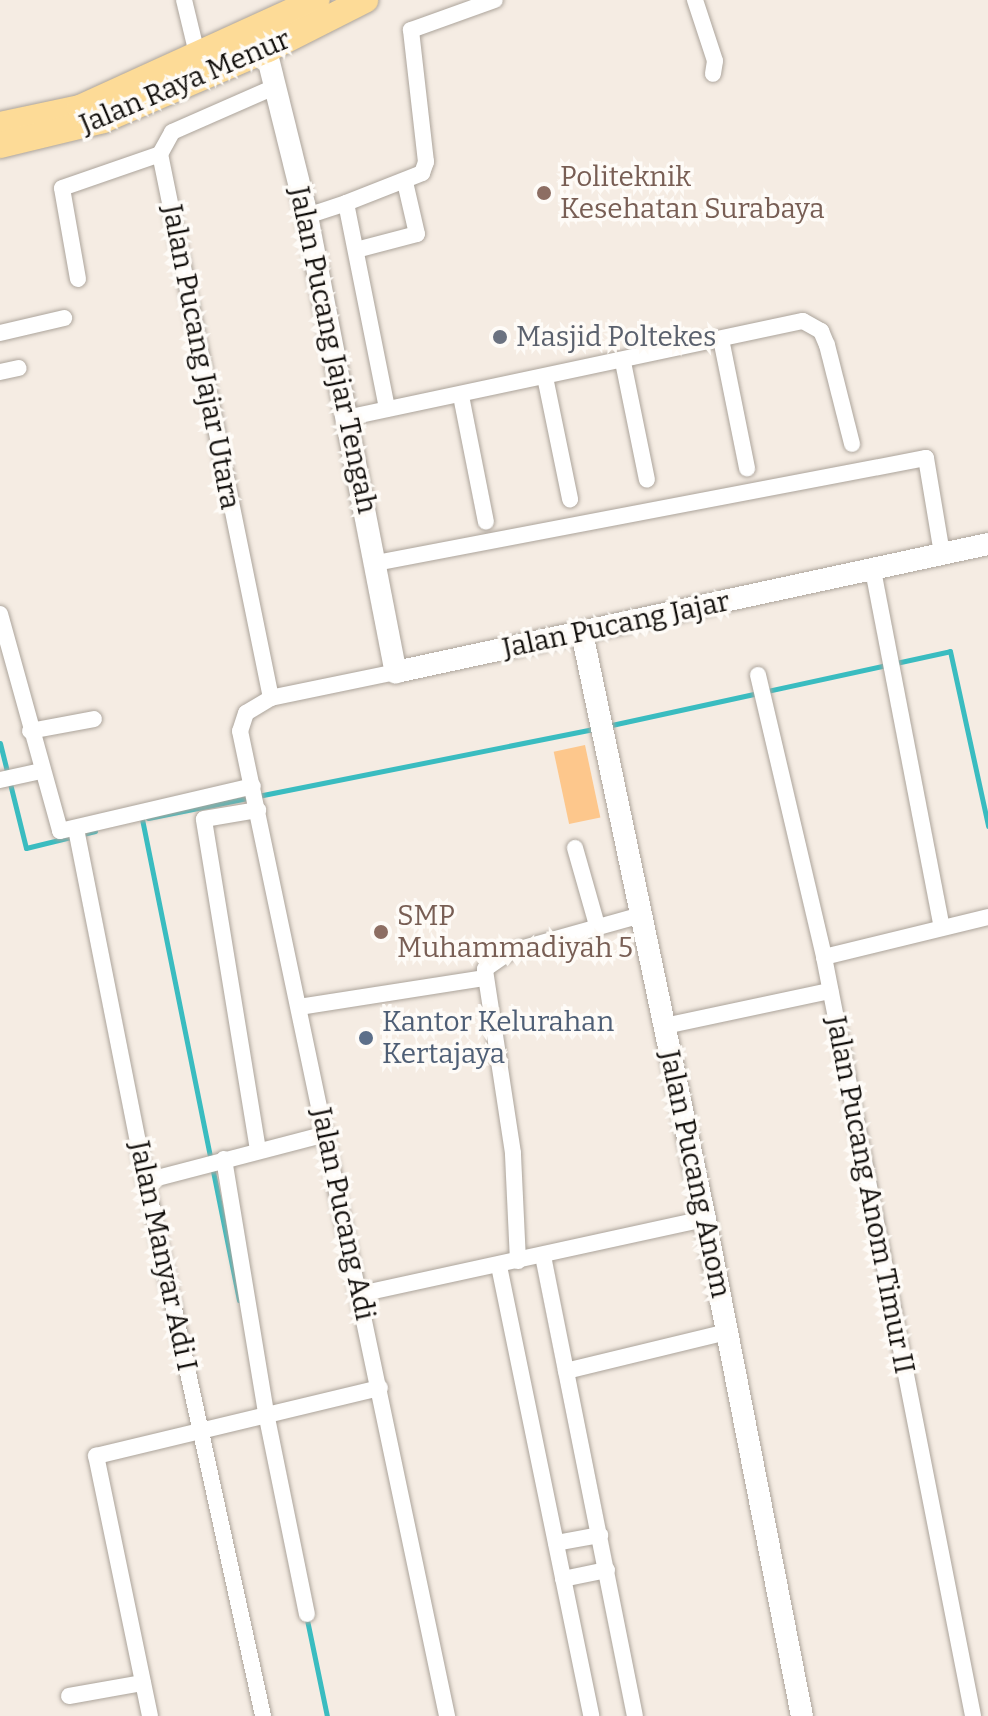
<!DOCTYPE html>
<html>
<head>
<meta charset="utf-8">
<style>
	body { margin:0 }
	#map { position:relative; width:988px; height:1716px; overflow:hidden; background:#f5ece3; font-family:Bitter,serif }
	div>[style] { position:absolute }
	.green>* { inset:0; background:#fdc78c; transform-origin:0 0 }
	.stream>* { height:5px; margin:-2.5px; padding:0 2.5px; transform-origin:2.5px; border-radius:2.5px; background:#3abcc0 }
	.roads { filter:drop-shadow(0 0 2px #aca49b) drop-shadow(0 0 2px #aca49b) }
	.street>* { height:16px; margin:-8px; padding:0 8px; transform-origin:8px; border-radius:8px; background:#fff }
	.secondary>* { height:22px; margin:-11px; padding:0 11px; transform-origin:11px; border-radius:11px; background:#fff }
	.primary>* { height:26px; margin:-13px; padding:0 13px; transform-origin:13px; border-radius:13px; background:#fddb97 }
	.dots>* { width:22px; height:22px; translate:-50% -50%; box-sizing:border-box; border:4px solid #fefbf7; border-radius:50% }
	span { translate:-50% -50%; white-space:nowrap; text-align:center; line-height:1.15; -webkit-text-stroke:7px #fefbf7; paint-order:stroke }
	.street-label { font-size:28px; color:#110e0b }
	.education-label { font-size:28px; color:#785e54 }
	.left { translate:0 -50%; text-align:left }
	.worship-label { font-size:28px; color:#5b616d }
	.service-label { font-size:28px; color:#4e5e75 }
</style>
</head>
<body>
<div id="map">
	<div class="green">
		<div style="left:585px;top:745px;width:74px;height:32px;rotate:78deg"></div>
	</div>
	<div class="stream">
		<div style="left:607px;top:726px;width:351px;rotate:-12.3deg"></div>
		<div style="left:950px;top:651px;width:179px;rotate:77.7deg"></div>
		<div style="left:0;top:743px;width:108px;rotate:76.1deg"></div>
		<div style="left:26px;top:848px;width:71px;rotate:-13.8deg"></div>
		<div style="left:148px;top:818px;width:458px;rotate:-11.3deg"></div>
		<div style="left:142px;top:819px;width:491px;rotate:78.6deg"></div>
		<div style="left:306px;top:1615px;width:103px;rotate:78.3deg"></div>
	</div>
	<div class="roads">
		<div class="street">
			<div style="left:184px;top:0;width:60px;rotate:76.4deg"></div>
			<div style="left:695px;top:0;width:64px;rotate:71.8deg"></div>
			<div style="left:715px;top:61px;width:13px;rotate:99deg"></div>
			<div style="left:346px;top:203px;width:82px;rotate:-21.5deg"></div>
			<div style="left:422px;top:173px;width:12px;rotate:-70deg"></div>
			<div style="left:426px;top:162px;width:133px;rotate:-96.5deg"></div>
			<div style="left:411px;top:30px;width:89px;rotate:-19.7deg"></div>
			<div style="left:307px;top:216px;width:41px;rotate:-18.4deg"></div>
			<div style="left:346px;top:203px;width:210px;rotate:78.7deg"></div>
			<div style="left:356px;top:250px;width:63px;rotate:-14.7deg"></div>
			<div style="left:417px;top:234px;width:53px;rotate:-103deg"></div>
			<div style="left:78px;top:279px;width:92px;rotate:-100deg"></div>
			<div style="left:62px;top:188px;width:104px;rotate:-19.1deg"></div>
			<div style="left:0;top:333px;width:66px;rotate:-13.2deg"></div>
			<div style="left:721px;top:339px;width:132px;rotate:78.6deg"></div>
			<div style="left:623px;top:362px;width:120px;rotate:78.5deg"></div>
			<div style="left:0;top:372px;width:19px;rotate:-12deg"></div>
			<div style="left:545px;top:377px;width:125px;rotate:78.4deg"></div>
			<div style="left:461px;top:396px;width:128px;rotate:78.8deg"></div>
			<div style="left:346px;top:418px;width:467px;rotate:-12deg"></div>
			<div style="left:803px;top:321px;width:21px;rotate:29deg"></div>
			<div style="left:821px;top:331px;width:15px;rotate:67deg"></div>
			<div style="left:827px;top:345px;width:102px;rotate:75.8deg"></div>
			<div style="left:376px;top:563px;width:560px;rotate:-10.81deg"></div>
			<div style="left:926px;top:458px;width:97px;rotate:80.5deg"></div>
			<div style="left:873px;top:570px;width:364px;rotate:79.1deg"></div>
			<div style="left:0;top:614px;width:225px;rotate:74.5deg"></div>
			<div style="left:60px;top:831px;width:198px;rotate:-13.1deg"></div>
			<div style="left:396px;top:672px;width:128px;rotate:168.3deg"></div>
			<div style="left:271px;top:698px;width:29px;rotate:149deg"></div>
			<div style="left:246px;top:713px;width:19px;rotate:108deg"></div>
			<div style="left:240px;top:731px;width:1007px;rotate:78.13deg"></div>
			<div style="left:758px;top:675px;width:290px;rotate:76.8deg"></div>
			<div style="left:824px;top:957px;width:773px;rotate:78.89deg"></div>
			<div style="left:271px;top:698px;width:555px;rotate:-101.53deg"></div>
			<div style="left:160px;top:154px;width:25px;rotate:-61deg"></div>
			<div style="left:172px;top:132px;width:115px;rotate:-23.7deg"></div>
			<div style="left:30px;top:731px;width:65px;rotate:-10.6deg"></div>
			<div style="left:0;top:780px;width:42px;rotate:-12.4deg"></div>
			<div style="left:76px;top:829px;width:359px;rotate:78.8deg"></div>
			<div style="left:146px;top:1181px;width:548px;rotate:77.66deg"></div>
			<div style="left:575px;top:848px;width:80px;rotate:74.1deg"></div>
			<div style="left:824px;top:957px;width:169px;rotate:-13.7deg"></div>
			<div style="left:299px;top:1007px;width:187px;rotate:-8.9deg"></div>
			<div style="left:665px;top:1026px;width:169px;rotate:-12deg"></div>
			<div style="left:258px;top:1150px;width:335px;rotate:-99.3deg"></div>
			<div style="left:204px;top:819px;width:55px;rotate:-9.5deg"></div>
			<div style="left:224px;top:1159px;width:257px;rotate:80.6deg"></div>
			<div style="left:266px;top:1413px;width:205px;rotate:78.5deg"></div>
			<div style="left:146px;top:1181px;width:186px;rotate:-14.6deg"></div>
			<div style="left:543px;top:1256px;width:469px;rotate:78.7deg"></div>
			<div style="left:518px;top:1261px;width:108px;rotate:-92.7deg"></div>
			<div style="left:513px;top:1153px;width:186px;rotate:-98.7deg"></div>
			<div style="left:485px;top:969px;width:29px;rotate:-35deg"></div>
			<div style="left:509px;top:952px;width:134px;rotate:-15.6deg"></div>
			<div style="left:499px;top:1266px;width:459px;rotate:78.4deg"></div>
			<div style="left:360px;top:1294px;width:353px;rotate:-12.3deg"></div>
			<div style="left:566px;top:1371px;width:166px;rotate:-13.6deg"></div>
			<div style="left:556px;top:1543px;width:45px;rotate:-10.3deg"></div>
			<div style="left:563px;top:1579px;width:45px;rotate:-11.6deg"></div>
			<div style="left:69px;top:1696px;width:75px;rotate:-10deg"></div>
			<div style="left:150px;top:1716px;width:266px;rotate:-101.7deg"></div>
			<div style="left:96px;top:1456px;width:292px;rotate:-13.5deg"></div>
		</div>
		<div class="secondary">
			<div style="left:262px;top:34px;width:187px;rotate:76.1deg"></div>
			<div style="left:307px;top:216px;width:465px;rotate:79deg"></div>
			<div style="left:396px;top:672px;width:606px;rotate:-12.2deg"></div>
			<div style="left:582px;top:633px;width:599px;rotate:78.15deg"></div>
			<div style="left:705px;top:1219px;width:506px;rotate:78.96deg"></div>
		</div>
		<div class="primary">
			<div style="left:0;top:125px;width:82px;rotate:-12deg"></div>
			<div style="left:80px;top:108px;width:260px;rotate:-24.5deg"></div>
			<div style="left:0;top:145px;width:106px;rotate:-13.6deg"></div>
			<div style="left:103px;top:120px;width:180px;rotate:-23.3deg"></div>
			<div style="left:268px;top:49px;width:109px;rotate:-26.8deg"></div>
		</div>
	</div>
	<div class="dots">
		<div style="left:544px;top:193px;background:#8d6e63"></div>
		<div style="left:500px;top:337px;background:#6b7280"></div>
		<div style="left:381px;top:932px;background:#8d6e63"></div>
		<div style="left:366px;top:1038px;background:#5c6f8a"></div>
	</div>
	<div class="street-label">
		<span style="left:185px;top:82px;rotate:-23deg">Jalan Raya Menur</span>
		<span style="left:333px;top:350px;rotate:78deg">Jalan Pucang Jajar Tengah</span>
		<span style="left:201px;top:357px;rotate:79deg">Jalan Pucang Jajar Utara</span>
		<span style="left:616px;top:625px;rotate:-12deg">Jalan Pucang Jajar</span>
		<span style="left:695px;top:1174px;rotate:78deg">Jalan Pucang Anom</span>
		<span style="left:870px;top:1195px;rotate:79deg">Jalan Pucang Anom Timur II</span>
		<span style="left:343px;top:1214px;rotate:78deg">Jalan Pucang Adi</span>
		<span style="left:163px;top:1256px;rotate:78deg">Jalan Manyar Adi I</span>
	</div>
	<div class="education-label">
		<span class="left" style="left:560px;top:193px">Politeknik<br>Kesehatan Surabaya</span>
		<span class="left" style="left:397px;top:932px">SMP<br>Muhammadiyah 5</span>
	</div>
	<div class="worship-label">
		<span class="left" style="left:516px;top:337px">Masjid Poltekes</span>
	</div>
	<div class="service-label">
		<span class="left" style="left:382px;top:1038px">Kantor Kelurahan<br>Kertajaya</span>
	</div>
</div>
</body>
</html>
